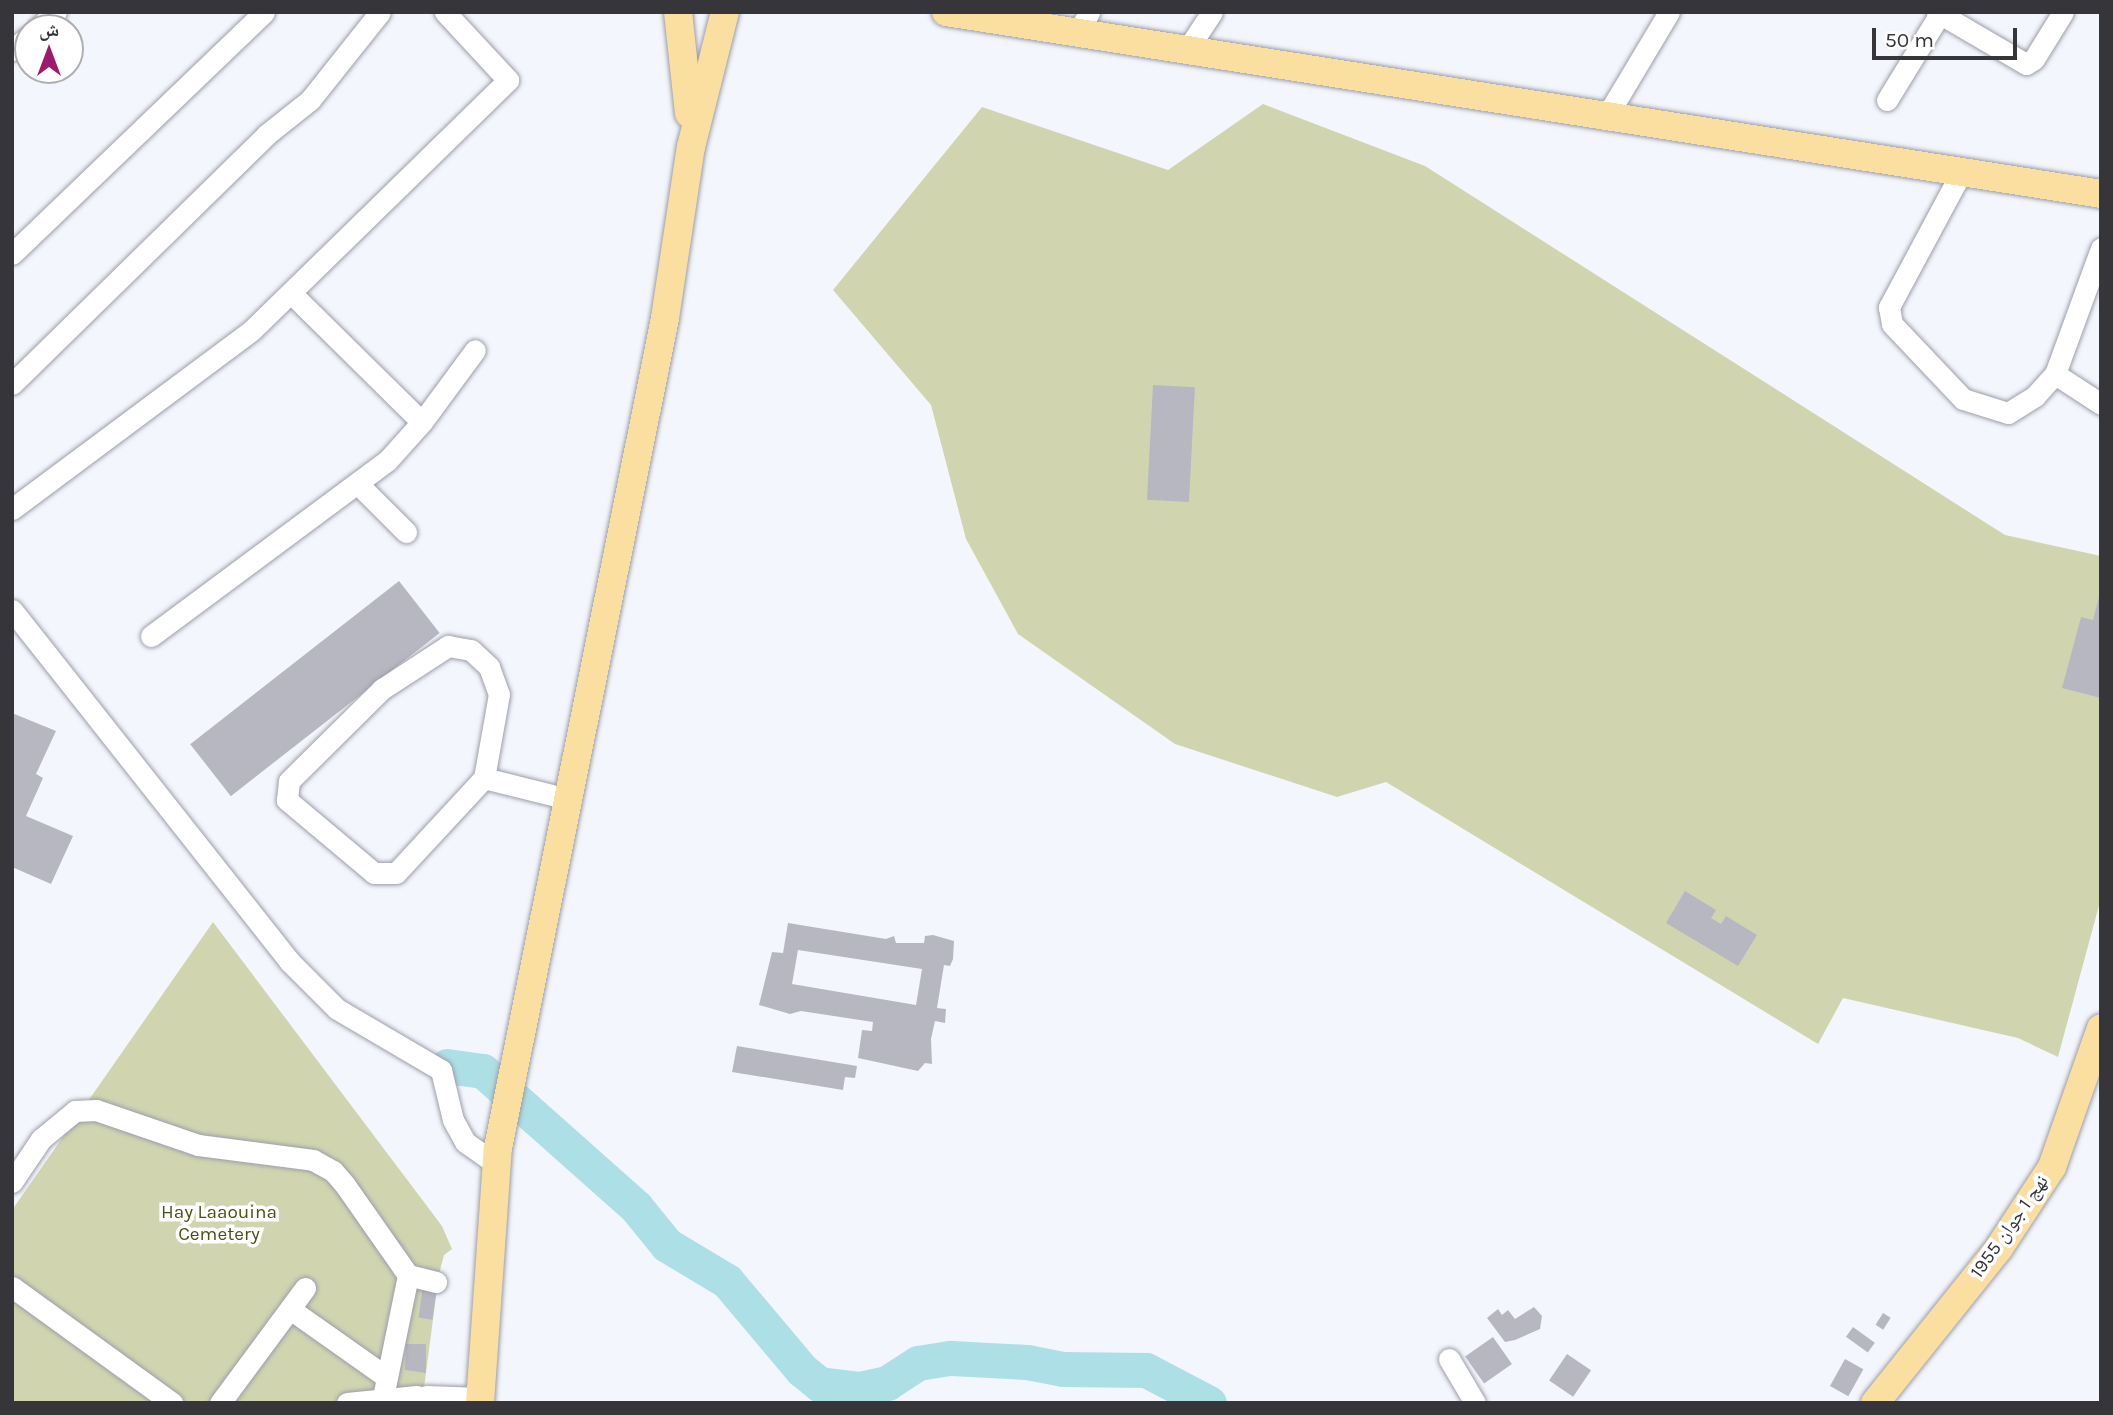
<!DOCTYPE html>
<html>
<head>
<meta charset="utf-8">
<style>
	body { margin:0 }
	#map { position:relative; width:2113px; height:1415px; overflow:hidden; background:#f4f6fd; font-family:Karla,"Noto Naskh Arabic",sans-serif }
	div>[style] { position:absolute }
	.green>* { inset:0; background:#d0d5b0 }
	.river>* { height:35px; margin:-17.5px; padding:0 17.5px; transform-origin:17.5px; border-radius:17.5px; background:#addfe7 }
	.building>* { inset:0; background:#b7b7c2; transform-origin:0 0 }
	.roads { filter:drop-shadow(0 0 2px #9c9ea9) drop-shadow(0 0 2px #9c9ea9) }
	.minor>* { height:21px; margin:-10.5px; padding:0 10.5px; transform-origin:10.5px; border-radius:10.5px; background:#fff }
	.major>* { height:28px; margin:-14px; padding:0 14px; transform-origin:14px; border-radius:14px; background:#fbdfa0 }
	span { translate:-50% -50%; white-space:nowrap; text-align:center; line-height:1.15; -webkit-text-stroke:7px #fff; paint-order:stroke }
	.park-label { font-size:19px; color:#4b5113 }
	.street-label { font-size:19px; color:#35353a }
	.frame { position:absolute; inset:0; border:14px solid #35353a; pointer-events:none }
	.north { position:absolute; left:14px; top:14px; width:70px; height:70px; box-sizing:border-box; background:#fff; border:2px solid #aeaeb0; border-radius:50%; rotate:0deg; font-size:19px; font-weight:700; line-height:28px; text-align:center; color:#35353a }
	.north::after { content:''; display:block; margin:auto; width:24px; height:32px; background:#9d1b6d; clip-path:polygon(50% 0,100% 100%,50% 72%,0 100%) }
	.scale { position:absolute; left:1872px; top:28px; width:145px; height:32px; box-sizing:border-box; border:4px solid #35353a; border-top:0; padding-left:9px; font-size:21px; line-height:24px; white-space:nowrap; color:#35353a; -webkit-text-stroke:5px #fff; paint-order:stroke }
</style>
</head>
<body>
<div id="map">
	<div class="green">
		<div style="clip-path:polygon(1263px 104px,1425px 166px,2005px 535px,2101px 556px,2101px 898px,2058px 1057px,2018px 1038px,1843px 998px,1818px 1044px,1386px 782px,1337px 797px,1175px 744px,1018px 634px,966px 539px,931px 405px,833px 290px,982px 107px,1168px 170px)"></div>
		<div style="clip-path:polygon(213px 922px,442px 1226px,452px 1249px,444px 1255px,439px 1274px,422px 1403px,12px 1403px,12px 1210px)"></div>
	</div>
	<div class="river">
		<div style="left:447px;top:1066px;width:36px;rotate:8deg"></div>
		<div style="left:483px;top:1071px;width:205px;rotate:41.6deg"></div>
		<div style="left:636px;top:1207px;width:49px;rotate:50.8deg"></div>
		<div style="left:667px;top:1245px;width:70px;rotate:31deg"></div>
		<div style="left:727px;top:1281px;width:116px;rotate:49.9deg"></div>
		<div style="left:802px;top:1370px;width:22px;rotate:39deg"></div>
		<div style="left:819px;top:1384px;width:40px;rotate:7.1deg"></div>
		<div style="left:859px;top:1389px;width:29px;rotate:-12deg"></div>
		<div style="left:887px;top:1383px;width:37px;rotate:-33deg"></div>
		<div style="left:918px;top:1363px;width:33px;rotate:-9deg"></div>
		<div style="left:951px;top:1358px;width:76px;rotate:3deg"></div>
		<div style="left:1027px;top:1362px;width:36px;rotate:11deg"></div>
		<div style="left:1062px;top:1369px;width:84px;rotate:0.7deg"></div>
		<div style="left:1146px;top:1370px;width:71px;rotate:27.6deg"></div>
	</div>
	<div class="building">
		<div style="left:1153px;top:385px;width:42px;height:115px;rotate:3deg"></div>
		<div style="left:399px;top:581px;width:66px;height:265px;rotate:52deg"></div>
		<div style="clip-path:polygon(2100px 593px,2101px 593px,2101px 698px,2062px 688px,2081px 617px,2093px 620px)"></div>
		<div style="clip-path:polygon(12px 713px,56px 731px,36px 774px,43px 778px,26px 816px,73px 836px,51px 884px,12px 867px)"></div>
		<div style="clip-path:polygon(1685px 891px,1716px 910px,1711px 918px,1721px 924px,1726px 916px,1757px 935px,1738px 966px,1666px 923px)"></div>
		<div style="clip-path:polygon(evenodd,788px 923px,886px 939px,894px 936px,896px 943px,924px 943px,925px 936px,933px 935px,954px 941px,953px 959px,950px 966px,944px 965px,937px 1008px,946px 1009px,945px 1023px,935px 1021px,931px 1039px,932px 1064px,925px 1063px,918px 1071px,858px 1058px,862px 1030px,872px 1031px,873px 1022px,801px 1011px,790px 1014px,759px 1005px,772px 952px,783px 953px,788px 923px,798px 950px,922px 969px,916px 1005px,792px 984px,798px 950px)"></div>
		<div style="clip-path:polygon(737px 1046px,857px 1066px,855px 1078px,845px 1077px,843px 1090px,732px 1072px)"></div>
		<div style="left:423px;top:1286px;width:14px;height:32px;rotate:8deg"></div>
		<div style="clip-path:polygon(1534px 1307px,1542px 1316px,1540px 1329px,1515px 1340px,1505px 1342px,1487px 1318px,1498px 1309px,1502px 1315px,1508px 1310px,1515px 1319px)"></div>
		<div style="left:1883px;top:1313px;width:9px;height:14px;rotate:32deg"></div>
		<div style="left:1853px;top:1327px;width:27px;height:12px;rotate:36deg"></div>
		<div style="left:1493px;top:1337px;width:33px;height:34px;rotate:55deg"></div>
		<div style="clip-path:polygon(406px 1344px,426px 1344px,426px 1373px,405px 1370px)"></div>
		<div style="left:1567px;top:1354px;width:29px;height:32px;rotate:34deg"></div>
		<div style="left:1845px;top:1359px;width:21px;height:31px;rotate:29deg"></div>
	</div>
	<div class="roads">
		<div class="minor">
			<div style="left:1937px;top:12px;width:103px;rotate:30.3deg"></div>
			<div style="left:2026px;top:64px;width:9px;rotate:-32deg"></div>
			<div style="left:2034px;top:59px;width:55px;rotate:-58.3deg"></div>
			<div style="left:38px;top:28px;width:24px;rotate:-42deg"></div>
			<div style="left:1077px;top:34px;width:25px;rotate:-61deg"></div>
			<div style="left:12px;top:50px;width:21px;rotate:-39deg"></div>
			<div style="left:1187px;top:50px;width:45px;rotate:-56.7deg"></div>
			<div style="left:1887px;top:100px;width:103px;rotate:-58.5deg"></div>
			<div style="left:1605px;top:119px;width:125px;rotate:-59.1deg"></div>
			<div style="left:1963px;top:169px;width:157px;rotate:118.2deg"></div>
			<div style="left:1889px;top:307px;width:17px;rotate:80deg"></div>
			<div style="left:1892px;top:324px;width:103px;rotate:46.6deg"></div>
			<div style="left:1963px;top:399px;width:47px;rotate:17.3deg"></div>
			<div style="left:2008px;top:413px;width:32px;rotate:-32deg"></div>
			<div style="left:2035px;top:396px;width:30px;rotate:-48deg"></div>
			<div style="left:2055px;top:374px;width:134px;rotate:-69.9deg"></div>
			<div style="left:12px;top:254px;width:349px;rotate:-43.8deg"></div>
			<div style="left:292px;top:294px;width:182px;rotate:44.6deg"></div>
			<div style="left:2055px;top:374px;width:55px;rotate:33.1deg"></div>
			<div style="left:12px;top:384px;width:356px;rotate:-44.4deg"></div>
			<div style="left:266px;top:135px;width:56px;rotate:-38.5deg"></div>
			<div style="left:310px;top:100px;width:112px;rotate:-51.5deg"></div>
			<div style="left:358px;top:484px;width:68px;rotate:45deg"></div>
			<div style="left:12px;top:509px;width:299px;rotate:-36.7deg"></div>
			<div style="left:252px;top:330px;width:358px;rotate:-44.3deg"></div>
			<div style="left:508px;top:80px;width:93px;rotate:-132.8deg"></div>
			<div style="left:12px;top:610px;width:447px;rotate:51.7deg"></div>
			<div style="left:289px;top:961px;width:68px;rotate:45deg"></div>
			<div style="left:337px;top:1009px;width:121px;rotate:30.4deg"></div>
			<div style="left:441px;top:1070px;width:51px;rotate:76.5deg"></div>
			<div style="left:453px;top:1120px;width:25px;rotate:61deg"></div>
			<div style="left:465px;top:1142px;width:38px;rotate:35deg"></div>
			<div style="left:151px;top:636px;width:294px;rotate:-36.6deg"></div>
			<div style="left:387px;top:461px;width:52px;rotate:-48.1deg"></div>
			<div style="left:422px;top:422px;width:89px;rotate:-53.6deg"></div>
			<div style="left:448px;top:646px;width:23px;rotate:10deg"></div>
			<div style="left:471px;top:650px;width:25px;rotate:43deg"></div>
			<div style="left:489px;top:667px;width:29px;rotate:70deg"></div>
			<div style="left:499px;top:694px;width:85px;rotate:100.1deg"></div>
			<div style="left:484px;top:778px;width:129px;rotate:132.8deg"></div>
			<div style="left:396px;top:873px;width:22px;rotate:180deg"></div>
			<div style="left:374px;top:873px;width:114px;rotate:-140deg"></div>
			<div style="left:287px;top:800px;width:19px;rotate:-84deg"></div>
			<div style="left:289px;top:781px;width:131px;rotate:-44.7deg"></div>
			<div style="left:382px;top:689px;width:79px;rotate:-33.1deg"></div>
			<div style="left:484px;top:778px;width:87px;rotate:14deg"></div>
			<div style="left:12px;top:1182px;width:52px;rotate:-56deg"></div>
			<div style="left:41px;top:1139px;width:44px;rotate:-39.5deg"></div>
			<div style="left:75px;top:1111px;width:21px;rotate:-3deg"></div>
			<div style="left:96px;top:1110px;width:108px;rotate:18.9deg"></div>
			<div style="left:198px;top:1145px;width:116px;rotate:7.4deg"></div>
			<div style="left:313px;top:1160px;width:23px;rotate:29deg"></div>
			<div style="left:333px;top:1171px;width:18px;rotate:49deg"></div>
			<div style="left:345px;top:1185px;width:110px;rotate:55deg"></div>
			<div style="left:408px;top:1275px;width:29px;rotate:14deg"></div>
			<div style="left:12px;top:1287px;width:198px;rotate:35.9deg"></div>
			<div style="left:290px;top:1309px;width:116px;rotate:35.2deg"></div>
			<div style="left:1449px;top:1359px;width:51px;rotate:59.4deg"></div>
			<div style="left:426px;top:1396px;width:54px;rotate:2.1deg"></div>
			<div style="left:383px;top:1397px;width:125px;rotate:-78.4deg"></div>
			<div style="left:220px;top:1403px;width:143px;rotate:-53.5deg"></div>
			<div style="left:347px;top:1403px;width:70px;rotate:-5.7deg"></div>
		</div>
		<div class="major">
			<div style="left:678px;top:12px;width:102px;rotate:83.8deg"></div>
			<div style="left:946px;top:12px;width:1169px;rotate:8.95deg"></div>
			<div style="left:480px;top:1403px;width:256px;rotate:-86deg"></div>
			<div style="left:498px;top:1148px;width:847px;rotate:-78.62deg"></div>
			<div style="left:665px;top:318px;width:173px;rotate:-81.4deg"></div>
			<div style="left:691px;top:147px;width:139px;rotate:-75.9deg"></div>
			<div style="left:1875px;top:1403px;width:198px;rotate:-51.3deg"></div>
			<div style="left:1999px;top:1248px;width:97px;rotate:-56.8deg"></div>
			<div style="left:2052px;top:1167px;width:147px;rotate:-70.6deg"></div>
		</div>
	</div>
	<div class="park-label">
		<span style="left:219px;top:1224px">Hay Laaouina<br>Cemetery</span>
	</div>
	<div class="street-label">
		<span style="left:2010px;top:1227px;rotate:-55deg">نهج 1 جوان 1955</span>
	</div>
	<div class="frame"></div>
	<div class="north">ش</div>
	<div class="scale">50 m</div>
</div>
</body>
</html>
